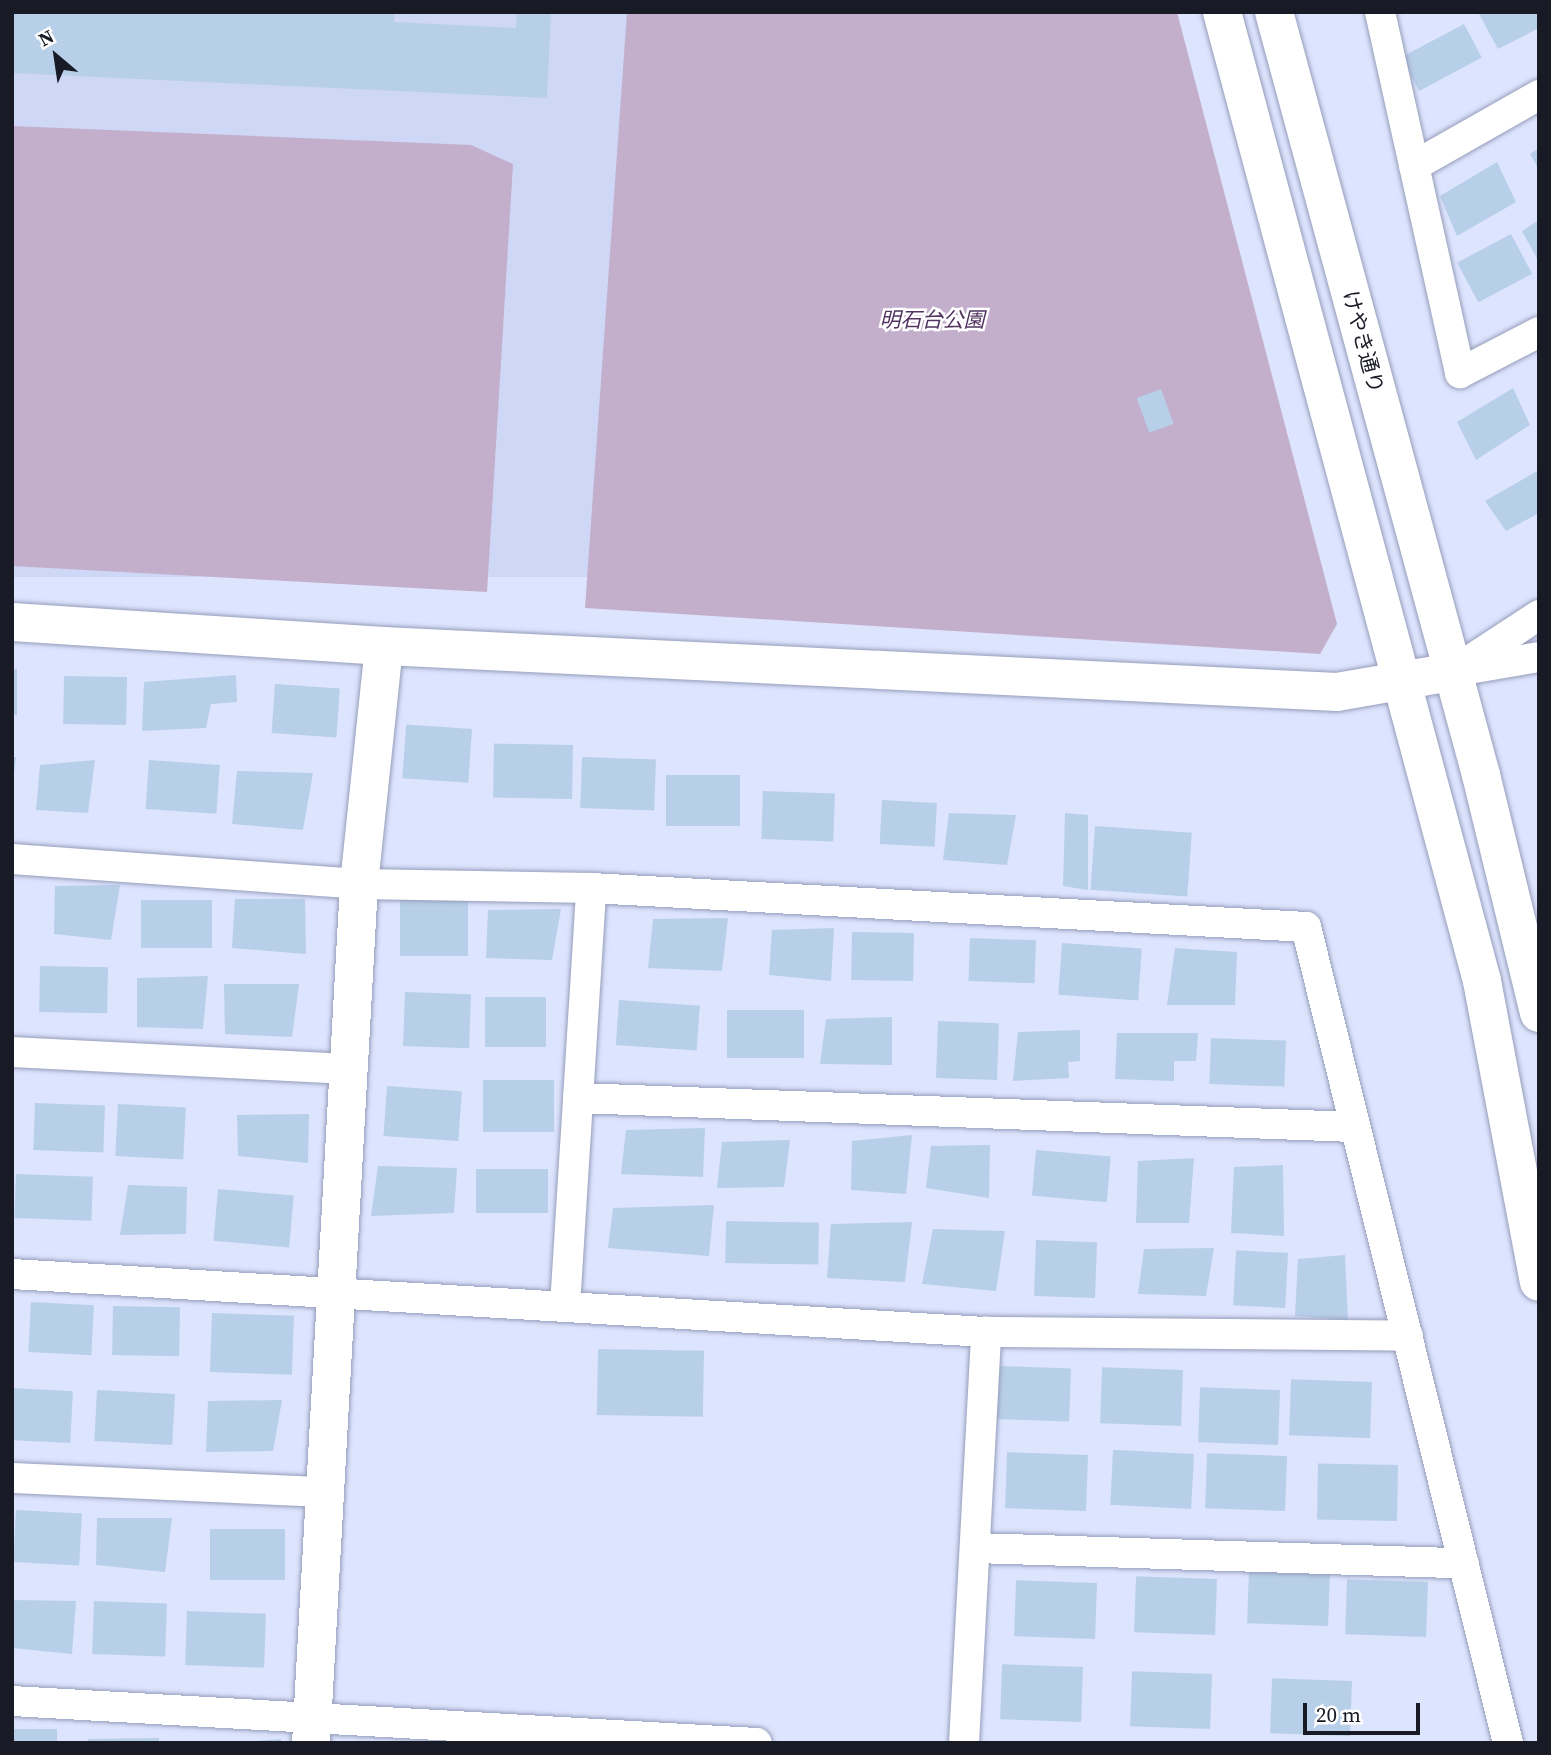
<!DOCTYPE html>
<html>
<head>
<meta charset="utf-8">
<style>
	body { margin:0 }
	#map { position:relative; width:1551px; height:1755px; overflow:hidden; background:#dde4fd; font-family:"Source Serif 4","Noto Sans JP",serif }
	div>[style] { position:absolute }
	.built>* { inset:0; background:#ced7f6; transform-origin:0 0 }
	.green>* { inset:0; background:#c3aecc }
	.building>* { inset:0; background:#b8cfe9; transform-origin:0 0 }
	.roads { filter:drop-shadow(0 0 2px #959dbb) drop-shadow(0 0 2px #959dbb) }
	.street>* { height:30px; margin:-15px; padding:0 15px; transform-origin:15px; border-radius:15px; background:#fff }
	.secondary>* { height:38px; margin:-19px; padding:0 19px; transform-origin:19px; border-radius:19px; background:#fff }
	span { translate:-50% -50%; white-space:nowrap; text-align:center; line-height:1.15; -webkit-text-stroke:5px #fff; paint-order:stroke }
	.park-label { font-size:21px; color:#523460; font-style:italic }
	.street-label { font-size:21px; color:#181b26 }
	.frame { position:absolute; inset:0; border:14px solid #181b26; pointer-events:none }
	.north { position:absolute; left:21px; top:21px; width:70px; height:70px; -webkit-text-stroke:5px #fff; paint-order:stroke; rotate:331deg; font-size:19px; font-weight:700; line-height:28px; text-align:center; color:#181b26 }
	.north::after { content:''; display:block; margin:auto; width:24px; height:32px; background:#181b26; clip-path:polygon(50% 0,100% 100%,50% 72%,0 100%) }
	.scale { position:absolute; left:1303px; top:1703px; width:117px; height:32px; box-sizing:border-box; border:4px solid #181b26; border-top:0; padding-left:9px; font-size:21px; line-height:24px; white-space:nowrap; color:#181b26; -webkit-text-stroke:5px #fff; paint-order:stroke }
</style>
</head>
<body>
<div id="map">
	<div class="built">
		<div style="left:12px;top:12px;width:615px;height:565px"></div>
	</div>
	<div class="green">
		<div style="clip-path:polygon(627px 12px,1177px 12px,1337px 624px,1320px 654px,585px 608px)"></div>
		<div style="clip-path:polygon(12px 126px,471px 145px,513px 164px,487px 592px,12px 566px)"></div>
	</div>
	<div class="building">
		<div style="clip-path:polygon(12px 12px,395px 12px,394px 22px,516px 28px,517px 12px,551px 12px,547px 98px,12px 73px)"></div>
		<div style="clip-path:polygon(1478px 12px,1539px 12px,1539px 28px,1498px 49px)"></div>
		<div style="left:1464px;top:24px;width:38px;height:71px;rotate:62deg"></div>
		<div style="clip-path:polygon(1539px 148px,1539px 170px,1530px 154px)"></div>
		<div style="clip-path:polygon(1497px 162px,1516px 202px,1457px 236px,1440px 196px)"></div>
		<div style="clip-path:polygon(1539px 220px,1539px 262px,1522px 231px)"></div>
		<div style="left:1511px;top:234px;width:45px;height:61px;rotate:62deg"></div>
		<div style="clip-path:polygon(1513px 388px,1530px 425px,1476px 460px,1457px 422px)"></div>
		<div style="left:1161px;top:389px;width:37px;height:26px;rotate:70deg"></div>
		<div style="clip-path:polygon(1539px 470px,1539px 513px,1506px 531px,1485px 501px)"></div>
		<div style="left:12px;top:669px;width:5px;height:46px"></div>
		<div style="clip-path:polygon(236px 675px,237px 702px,211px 704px,206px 728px,142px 731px,144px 682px)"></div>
		<div style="left:64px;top:676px;width:63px;height:48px;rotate:1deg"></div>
		<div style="left:275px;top:684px;width:65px;height:49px;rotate:4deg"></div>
		<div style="left:472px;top:729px;width:54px;height:66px;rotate:94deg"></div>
		<div style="left:573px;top:745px;width:54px;height:79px;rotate:91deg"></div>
		<div style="clip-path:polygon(12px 757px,16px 757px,14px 774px,12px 774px)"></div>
		<div style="left:582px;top:757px;width:74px;height:51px;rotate:2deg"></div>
		<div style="clip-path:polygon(95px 760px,88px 813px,36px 810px,40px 765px)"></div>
		<div style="left:149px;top:760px;width:71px;height:49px;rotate:4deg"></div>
		<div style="clip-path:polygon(237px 771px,313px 773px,303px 830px,232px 824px)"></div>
		<div style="left:666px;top:775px;width:74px;height:51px"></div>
		<div style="left:763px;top:791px;width:72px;height:48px;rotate:2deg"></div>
		<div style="left:882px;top:800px;width:55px;height:44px;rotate:3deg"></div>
		<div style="clip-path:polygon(949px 813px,1016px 815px,1007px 865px,943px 860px)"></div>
		<div style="clip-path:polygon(1065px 813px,1088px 815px,1088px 890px,1063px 886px)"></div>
		<div style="left:1095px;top:826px;width:97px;height:64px;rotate:4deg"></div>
		<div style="clip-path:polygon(120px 885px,111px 940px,54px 934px,55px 886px)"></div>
		<div style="clip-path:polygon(235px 899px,305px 899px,306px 954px,232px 948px)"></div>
		<div style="left:141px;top:900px;width:71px;height:48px"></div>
		<div style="left:468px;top:900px;width:56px;height:68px;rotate:90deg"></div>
		<div style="clip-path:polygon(561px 909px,552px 960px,486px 958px,488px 910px)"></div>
		<div style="clip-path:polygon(728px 918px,722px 971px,648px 968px,653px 919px)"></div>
		<div style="clip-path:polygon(834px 928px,831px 981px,769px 975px,772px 930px)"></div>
		<div style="left:852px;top:932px;width:62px;height:48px;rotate:1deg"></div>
		<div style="left:970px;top:938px;width:66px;height:43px;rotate:2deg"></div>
		<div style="left:1062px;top:943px;width:80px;height:52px;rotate:4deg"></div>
		<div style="clip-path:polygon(1175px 948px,1237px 952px,1235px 1005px,1167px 1005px)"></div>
		<div style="left:40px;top:966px;width:68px;height:46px;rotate:1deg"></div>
		<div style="clip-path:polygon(208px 976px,203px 1029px,137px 1027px,137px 978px)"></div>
		<div style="clip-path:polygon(224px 984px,299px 984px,292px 1037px,225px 1034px)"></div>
		<div style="left:405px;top:992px;width:66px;height:54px;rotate:2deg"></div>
		<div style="left:485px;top:997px;width:61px;height:50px"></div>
		<div style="left:619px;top:1000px;width:81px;height:45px;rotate:4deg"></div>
		<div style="left:727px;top:1010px;width:77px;height:48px"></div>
		<div style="clip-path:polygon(892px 1017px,892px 1065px,820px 1064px,826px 1019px)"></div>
		<div style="left:938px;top:1021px;width:61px;height:57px;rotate:2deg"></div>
		<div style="clip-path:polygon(1080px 1030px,1080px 1061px,1068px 1062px,1069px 1078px,1013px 1081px,1018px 1032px)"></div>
		<div style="clip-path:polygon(1117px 1033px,1198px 1033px,1196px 1061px,1174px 1061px,1174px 1081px,1115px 1079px)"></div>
		<div style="left:1211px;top:1038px;width:75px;height:46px;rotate:2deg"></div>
		<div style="left:483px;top:1080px;width:71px;height:52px"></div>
		<div style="left:387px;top:1086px;width:75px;height:50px;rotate:4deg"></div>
		<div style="left:35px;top:1103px;width:70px;height:47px;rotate:2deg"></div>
		<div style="left:118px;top:1104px;width:68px;height:52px;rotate:3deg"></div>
		<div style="clip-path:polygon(309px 1114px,308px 1163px,238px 1156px,237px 1115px)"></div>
		<div style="clip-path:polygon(705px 1128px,703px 1177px,621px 1174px,626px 1130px)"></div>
		<div style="clip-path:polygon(912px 1135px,906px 1194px,851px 1190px,852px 1141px)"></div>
		<div style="clip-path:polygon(790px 1140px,784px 1187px,717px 1188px,722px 1142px)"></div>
		<div style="clip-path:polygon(990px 1145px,989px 1198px,926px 1188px,931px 1146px)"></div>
		<div style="left:1036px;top:1150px;width:75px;height:46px;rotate:5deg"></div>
		<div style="clip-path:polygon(1194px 1158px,1189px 1223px,1136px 1223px,1138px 1161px)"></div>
		<div style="clip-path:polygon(1283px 1165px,1284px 1236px,1231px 1233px,1234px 1167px)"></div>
		<div style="clip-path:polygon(378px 1166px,457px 1168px,454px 1213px,371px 1216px)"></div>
		<div style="left:476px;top:1169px;width:72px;height:44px"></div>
		<div style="left:16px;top:1174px;width:77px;height:44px;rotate:2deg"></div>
		<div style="clip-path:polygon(128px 1185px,187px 1187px,186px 1234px,120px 1235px)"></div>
		<div style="left:218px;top:1189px;width:76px;height:52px;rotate:5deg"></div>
		<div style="clip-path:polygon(714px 1205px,709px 1256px,608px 1248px,613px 1208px)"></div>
		<div style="left:726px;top:1221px;width:93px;height:42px;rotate:1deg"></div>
		<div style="clip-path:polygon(912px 1222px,905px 1282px,827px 1278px,831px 1224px)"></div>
		<div style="clip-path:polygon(933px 1229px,1005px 1231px,996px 1291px,922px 1284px)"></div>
		<div style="left:1036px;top:1240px;width:61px;height:56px;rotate:2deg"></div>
		<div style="clip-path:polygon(1214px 1248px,1206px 1296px,1138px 1294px,1144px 1249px)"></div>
		<div style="left:1288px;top:1253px;width:55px;height:52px;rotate:93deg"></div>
		<div style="clip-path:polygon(1345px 1255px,1348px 1320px,1295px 1316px,1298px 1259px)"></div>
		<div style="left:31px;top:1302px;width:63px;height:50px;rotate:3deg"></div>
		<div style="left:113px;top:1306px;width:67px;height:49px;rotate:1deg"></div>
		<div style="left:212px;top:1313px;width:82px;height:59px;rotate:2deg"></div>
		<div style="left:598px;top:1349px;width:106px;height:66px;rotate:1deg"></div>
		<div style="left:999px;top:1366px;width:72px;height:53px;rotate:2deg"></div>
		<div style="left:1183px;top:1370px;width:56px;height:81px;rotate:92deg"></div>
		<div style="left:1372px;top:1382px;width:56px;height:81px;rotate:92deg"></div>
		<div style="left:12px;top:1388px;width:61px;height:52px;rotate:3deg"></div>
		<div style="left:97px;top:1390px;width:78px;height:51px;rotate:3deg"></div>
		<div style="left:1280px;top:1390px;width:55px;height:80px;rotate:92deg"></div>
		<div style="clip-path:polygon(282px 1400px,273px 1451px,206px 1452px,208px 1401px)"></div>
		<div style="left:1194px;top:1454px;width:55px;height:81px;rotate:93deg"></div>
		<div style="left:1088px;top:1455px;width:56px;height:81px;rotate:92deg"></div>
		<div style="left:1287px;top:1456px;width:55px;height:80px;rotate:92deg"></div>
		<div style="left:1398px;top:1465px;width:56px;height:80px;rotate:91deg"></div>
		<div style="left:16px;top:1510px;width:66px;height:52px;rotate:3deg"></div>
		<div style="clip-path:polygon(97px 1518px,172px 1518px,165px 1572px,96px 1565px)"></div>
		<div style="left:210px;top:1529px;width:75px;height:51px"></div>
		<div style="left:1330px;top:1571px;width:55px;height:81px;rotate:92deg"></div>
		<div style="left:1217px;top:1579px;width:56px;height:81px;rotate:92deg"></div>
		<div style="left:1428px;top:1582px;width:55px;height:81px;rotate:92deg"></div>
		<div style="left:1097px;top:1583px;width:56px;height:81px;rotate:92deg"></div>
		<div style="clip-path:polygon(12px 1600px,76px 1601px,72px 1654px,12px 1648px)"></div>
		<div style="left:94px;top:1601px;width:73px;height:53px;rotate:2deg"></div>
		<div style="left:187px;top:1611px;width:79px;height:54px;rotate:2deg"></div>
		<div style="left:1083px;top:1667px;width:55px;height:81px;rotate:92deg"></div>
		<div style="left:1212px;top:1674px;width:55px;height:80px;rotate:92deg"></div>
		<div style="left:1352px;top:1681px;width:55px;height:80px;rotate:92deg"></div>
		<div style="left:57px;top:1729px;width:14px;height:45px;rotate:90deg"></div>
		<div style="clip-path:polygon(159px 1738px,159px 1743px,88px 1743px,88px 1739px)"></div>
		<div style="clip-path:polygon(281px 1739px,281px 1743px,254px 1743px,254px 1741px)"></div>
	</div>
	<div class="roads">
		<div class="street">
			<div style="left:1380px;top:12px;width:370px;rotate:77.5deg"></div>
			<div style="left:1460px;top:373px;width:89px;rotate:-27.4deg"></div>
			<div style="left:1414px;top:166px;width:144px;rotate:-29.6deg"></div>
			<div style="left:1463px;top:670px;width:77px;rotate:-9.7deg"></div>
			<div style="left:1452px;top:672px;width:104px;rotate:-33.2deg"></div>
			<div style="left:12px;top:859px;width:348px;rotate:4.1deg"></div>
			<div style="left:359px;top:884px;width:232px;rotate:1deg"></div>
			<div style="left:591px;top:888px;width:716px;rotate:3.12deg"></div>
			<div style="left:1306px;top:927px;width:841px;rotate:76.1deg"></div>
			<div style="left:12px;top:1052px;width:336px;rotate:2.9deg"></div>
			<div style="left:578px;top:1098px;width:777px;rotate:2.14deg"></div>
			<div style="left:12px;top:1274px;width:976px;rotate:3.41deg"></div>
			<div style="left:986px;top:1332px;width:422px;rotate:0.5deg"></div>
			<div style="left:565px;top:1306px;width:419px;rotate:-86.4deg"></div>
			<div style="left:12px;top:1478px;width:313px;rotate:2.6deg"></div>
			<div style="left:975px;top:1548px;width:489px;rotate:1.8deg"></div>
			<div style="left:12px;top:1701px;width:746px;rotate:3.23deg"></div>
			<div style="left:964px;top:1743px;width:412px;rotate:-86.9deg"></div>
		</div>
		<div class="secondary">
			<div style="left:1222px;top:12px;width:1003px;rotate:74.98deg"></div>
			<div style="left:1482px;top:981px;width:306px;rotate:79.3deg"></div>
			<div style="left:1274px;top:12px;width:791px;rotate:74.82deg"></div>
			<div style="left:1481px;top:775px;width:245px;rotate:76.3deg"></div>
			<div style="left:12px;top:622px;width:373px;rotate:3.7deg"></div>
			<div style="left:384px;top:646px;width:954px;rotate:2.76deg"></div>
			<div style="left:1337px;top:692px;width:117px;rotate:-9.9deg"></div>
			<div style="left:311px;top:1743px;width:860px;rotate:-86.8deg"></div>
			<div style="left:359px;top:884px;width:239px;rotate:-84deg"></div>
		</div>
	</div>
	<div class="park-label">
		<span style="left:932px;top:320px">明石台公園</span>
	</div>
	<div class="street-label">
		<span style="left:1363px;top:342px;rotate:75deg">けやき通り</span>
	</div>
	<div class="frame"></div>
	<div class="north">N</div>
	<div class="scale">20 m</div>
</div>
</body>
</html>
